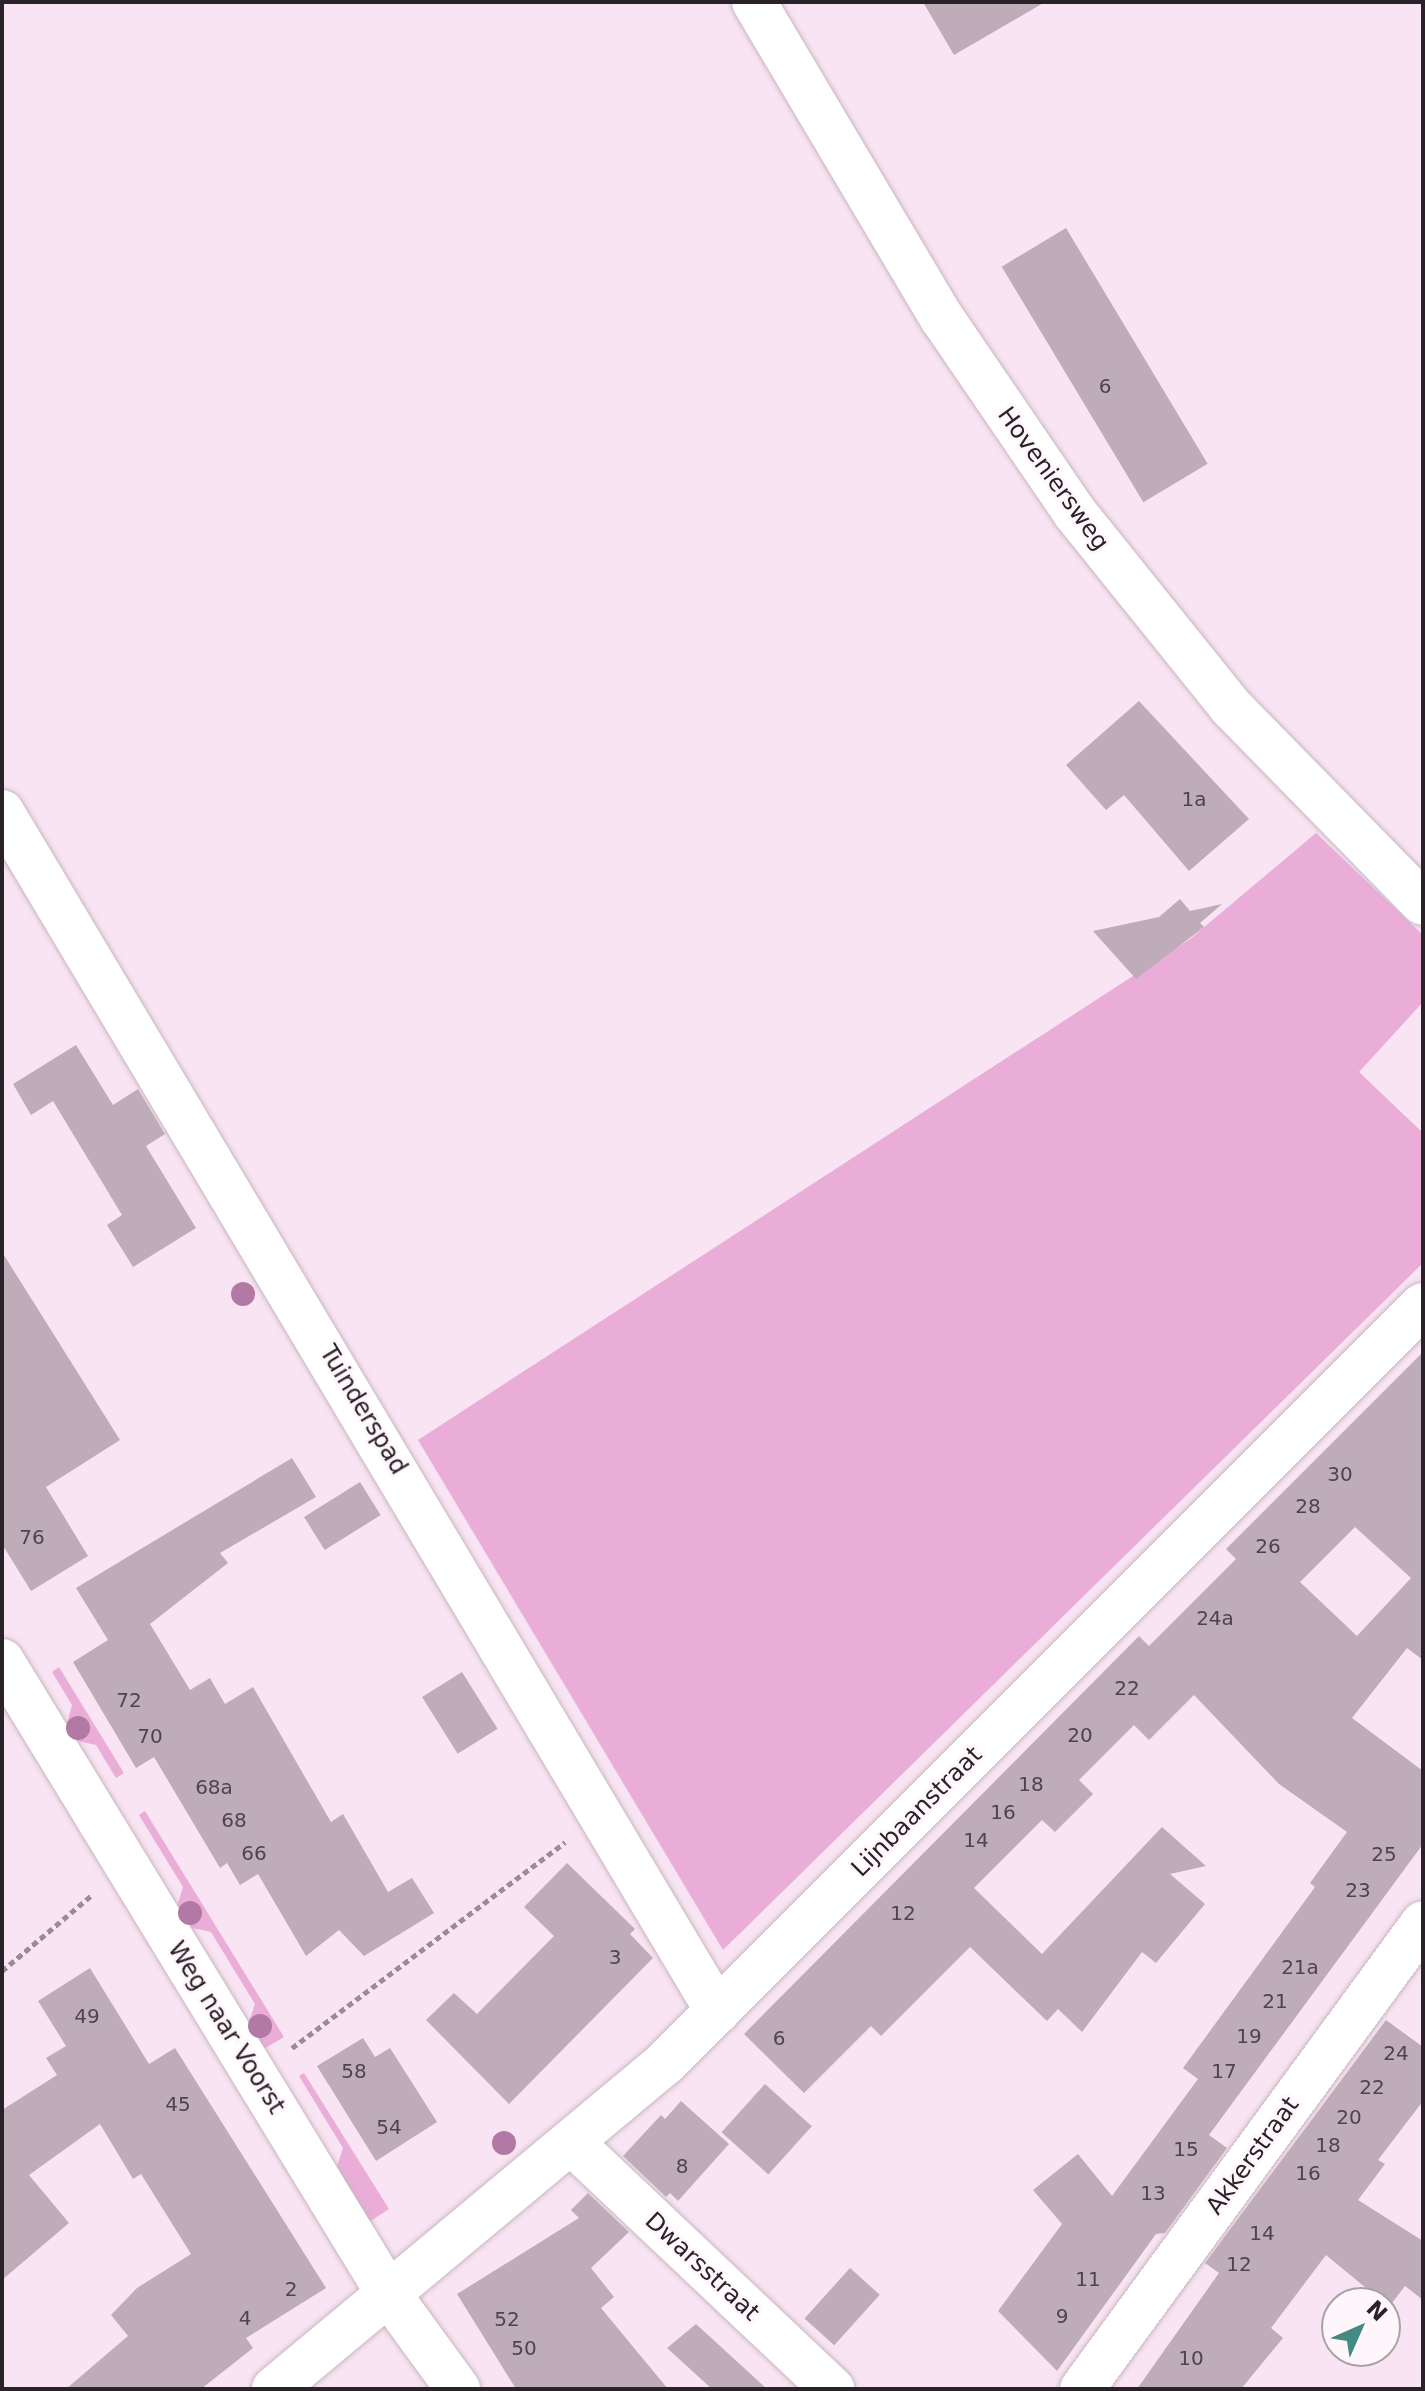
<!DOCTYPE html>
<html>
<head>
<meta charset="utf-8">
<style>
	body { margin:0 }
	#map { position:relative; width:1425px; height:2391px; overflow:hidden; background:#f8e4f2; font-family:"DejaVu Sans",sans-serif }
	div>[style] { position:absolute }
	.green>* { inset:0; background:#eaadd8 }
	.building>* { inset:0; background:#bfacb9; transform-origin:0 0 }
	.path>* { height:5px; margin-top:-2.5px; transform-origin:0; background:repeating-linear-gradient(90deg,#9a8c96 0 6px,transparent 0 10px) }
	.roads { filter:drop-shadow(0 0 2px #c9b6c2) drop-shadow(0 0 2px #c9b6c2) }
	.minor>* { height:44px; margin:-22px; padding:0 22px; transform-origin:22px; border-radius:22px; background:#fff }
	.trees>* { width:24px; height:24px; margin:-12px; border-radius:50%; background:#b279a4 }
	span { translate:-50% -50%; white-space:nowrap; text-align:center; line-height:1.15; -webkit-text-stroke:6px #fef6fb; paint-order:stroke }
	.number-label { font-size:20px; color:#4e444c }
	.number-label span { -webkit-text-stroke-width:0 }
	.street-label { font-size:24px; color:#292227 }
	.frame { position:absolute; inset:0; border:4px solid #292227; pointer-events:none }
	.north { position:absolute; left:1321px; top:2287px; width:80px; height:80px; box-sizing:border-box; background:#fef6fb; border:2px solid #a9a1a6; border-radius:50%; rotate:45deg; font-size:22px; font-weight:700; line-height:32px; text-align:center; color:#292227 }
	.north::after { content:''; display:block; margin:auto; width:28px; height:36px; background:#438a84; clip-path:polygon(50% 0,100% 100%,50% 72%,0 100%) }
</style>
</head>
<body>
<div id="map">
	<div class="green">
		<div style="clip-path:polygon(1316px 833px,1423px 935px,1423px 1002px,1359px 1072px,1423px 1133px,1423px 1263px,723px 1950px,418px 1440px,1190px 939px)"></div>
		<div style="clip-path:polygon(59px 1667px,124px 1773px,116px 1778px,96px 1745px,73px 1740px,66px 1727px,72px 1705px,52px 1672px)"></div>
		<div style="clip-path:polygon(145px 1811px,284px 2037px,262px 2050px,248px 2025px,255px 2004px,211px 1932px,188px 1927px,176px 1910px,183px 1887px,139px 1815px)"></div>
		<div style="clip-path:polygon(304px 2073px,389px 2209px,369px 2222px,336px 2170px,343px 2148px,299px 2076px)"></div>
	</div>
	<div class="building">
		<div style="clip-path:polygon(923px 2px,1045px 2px,954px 55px)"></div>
		<div style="left:1066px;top:228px;width:275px;height:75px;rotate:59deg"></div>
		<div style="clip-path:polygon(1139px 701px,1249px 819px,1189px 871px,1124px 795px,1106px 810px,1066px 765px)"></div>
		<div style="clip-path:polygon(1180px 899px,1190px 911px,1222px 904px,1200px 923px,1204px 927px,1136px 979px,1093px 931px,1159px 917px)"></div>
		<div style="clip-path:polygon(76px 1045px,113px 1105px,138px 1089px,165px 1134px,146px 1146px,196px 1228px,133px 1267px,107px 1225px,122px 1215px,53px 1101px,31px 1115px,13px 1084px)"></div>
		<div style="clip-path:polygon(2px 1252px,120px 1440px,46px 1487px,88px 1556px,31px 1591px,2px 1544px)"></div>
		<div style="clip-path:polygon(evenodd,1423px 1352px,1423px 1660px,1407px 1648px,1352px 1718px,1423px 1771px,1423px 1844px,1209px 2135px,1227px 2148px,1165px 2233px,1156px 2234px,1057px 2371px,998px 2311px,1062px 2224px,1033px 2190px,1078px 2154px,1112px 2196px,1198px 2079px,1183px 2068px,1315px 1887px,1310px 1883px,1347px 1832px,1279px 1784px,1194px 1695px,1149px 1740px,1134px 1725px,1079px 1780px,1093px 1794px,1055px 1832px,1042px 1820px,974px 1888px,1042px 1954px,1162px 1827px,1206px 1866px,1170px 1874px,1205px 1904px,1156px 1963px,1142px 1952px,1082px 2032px,1058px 2009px,1047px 2021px,970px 1947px,881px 2036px,871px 2026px,804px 2093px,744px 2034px,1139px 1636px,1149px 1646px,1236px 1559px,1226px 1549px,1423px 1352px,1355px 1527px,1411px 1578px,1357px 1636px,1300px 1582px,1355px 1527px)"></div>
		<div style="clip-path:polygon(292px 1458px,316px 1497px,220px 1553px,228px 1563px,150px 1624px,190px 1690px,210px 1678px,225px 1704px,253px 1687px,331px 1822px,343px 1814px,388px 1892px,412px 1878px,434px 1913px,364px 1956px,339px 1930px,306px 1956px,258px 1874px,240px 1885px,227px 1863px,220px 1868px,154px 1757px,136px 1768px,73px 1662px,108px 1640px,76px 1588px)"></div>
		<div style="left:360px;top:1482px;width:39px;height:66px;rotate:58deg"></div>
		<div style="left:462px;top:1672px;width:67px;height:47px;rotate:58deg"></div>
		<div style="clip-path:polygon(567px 1863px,635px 1929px,630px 1934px,653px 1958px,509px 2104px,426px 2020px,454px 1993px,477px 2014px,554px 1936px,524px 1907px)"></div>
		<div style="clip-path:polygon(90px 1968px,149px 2064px,175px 2048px,326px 2288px,246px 2338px,253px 2348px,201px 2389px,66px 2389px,128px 2336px,111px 2315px,137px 2288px,191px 2254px,141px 2174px,133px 2179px,100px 2124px,29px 2175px,69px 2223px,2px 2280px,2px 2110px,57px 2075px,46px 2058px,66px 2046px,38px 2001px)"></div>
		<div style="clip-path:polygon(1386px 2020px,1423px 2047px,1423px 2101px,1378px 2160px,1385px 2164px,1358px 2200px,1423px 2241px,1423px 2300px,1405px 2286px,1389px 2307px,1326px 2255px,1271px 2328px,1283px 2338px,1241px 2389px,1137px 2389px,1219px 2273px,1205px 2263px)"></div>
		<div style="clip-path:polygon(363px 2038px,375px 2057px,390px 2048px,437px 2122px,376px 2161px,317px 2066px)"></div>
		<div style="left:765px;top:2084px;width:63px;height:65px;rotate:42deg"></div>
		<div style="clip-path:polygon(681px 2101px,729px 2144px,678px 2201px,670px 2193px,666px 2197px,623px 2156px,661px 2115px,665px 2119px)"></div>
		<div style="clip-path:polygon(588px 2193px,629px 2232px,591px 2268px,614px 2297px,601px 2308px,668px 2389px,516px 2389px,457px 2294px,579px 2218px,571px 2210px)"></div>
		<div style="left:850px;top:2268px;width:40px;height:68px;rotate:42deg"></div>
		<div style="clip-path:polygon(696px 2324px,767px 2389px,712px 2389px,667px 2348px)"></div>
	</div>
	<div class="path">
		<div style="left:2px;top:1971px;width:119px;rotate:-40.2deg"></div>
		<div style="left:292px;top:2048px;width:342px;rotate:-37deg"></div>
	</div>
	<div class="roads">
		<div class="minor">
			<div style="left:754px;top:2px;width:368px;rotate:59.3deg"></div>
			<div style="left:942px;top:318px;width:236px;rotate:55.7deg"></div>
			<div style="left:1075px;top:513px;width:249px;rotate:51.2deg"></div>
			<div style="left:1231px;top:707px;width:274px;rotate:45.6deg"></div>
			<div style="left:2px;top:812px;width:1397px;rotate:59.18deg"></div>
			<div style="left:2px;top:1661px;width:741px;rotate:58.59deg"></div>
			<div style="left:388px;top:2293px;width:119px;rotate:53.9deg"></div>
			<div style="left:573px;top:2144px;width:357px;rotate:43.4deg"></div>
			<div style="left:274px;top:2389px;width:509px;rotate:-39.82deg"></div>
			<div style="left:665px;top:2063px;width:1072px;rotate:-45deg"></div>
			<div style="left:1082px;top:2389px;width:577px;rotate:-53.8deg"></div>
		</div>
	</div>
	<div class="trees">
		<div style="left:243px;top:1294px"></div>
		<div style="left:78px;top:1728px"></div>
		<div style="left:190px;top:1913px"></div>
		<div style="left:260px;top:2026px"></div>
		<div style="left:504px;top:2143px"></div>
	</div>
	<div class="number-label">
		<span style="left:1105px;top:386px">6</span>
		<span style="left:1194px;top:799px">1a</span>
		<span style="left:1340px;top:1474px">30</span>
		<span style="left:1308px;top:1506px">28</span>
		<span style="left:32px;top:1537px">76</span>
		<span style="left:1268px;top:1546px">26</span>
		<span style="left:1215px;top:1618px">24a</span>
		<span style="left:1127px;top:1688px">22</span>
		<span style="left:129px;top:1700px">72</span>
		<span style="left:1080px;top:1735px">20</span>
		<span style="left:150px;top:1736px">70</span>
		<span style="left:1031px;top:1784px">18</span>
		<span style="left:214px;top:1787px">68a</span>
		<span style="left:1003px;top:1812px">16</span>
		<span style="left:234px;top:1820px">68</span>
		<span style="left:976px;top:1840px">14</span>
		<span style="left:254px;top:1853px">66</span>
		<span style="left:1384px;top:1854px">25</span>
		<span style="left:1358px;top:1890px">23</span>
		<span style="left:903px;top:1913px">12</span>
		<span style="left:615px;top:1957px">3</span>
		<span style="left:1300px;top:1967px">21a</span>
		<span style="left:1275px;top:2001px">21</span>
		<span style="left:87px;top:2016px">49</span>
		<span style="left:1249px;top:2036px">19</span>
		<span style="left:779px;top:2038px">6</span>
		<span style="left:1396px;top:2053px">24</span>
		<span style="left:354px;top:2071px">58</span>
		<span style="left:1224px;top:2071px">17</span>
		<span style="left:1372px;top:2087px">22</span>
		<span style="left:178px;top:2104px">45</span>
		<span style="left:1349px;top:2117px">20</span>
		<span style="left:389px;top:2127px">54</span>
		<span style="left:1328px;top:2145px">18</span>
		<span style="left:1186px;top:2149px">15</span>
		<span style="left:682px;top:2166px">8</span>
		<span style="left:1308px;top:2173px">16</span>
		<span style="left:1153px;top:2193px">13</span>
		<span style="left:1262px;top:2233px">14</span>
		<span style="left:1239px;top:2264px">12</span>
		<span style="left:1088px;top:2279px">11</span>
		<span style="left:291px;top:2289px">2</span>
		<span style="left:1062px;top:2316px">9</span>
		<span style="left:245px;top:2318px">4</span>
		<span style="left:507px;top:2319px">52</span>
		<span style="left:524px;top:2348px">50</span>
		<span style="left:1191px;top:2358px">10</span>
	</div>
	<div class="street-label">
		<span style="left:1053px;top:479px;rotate:54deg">Hoveniersweg</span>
		<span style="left:363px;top:1410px;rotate:59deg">Tuinderspad</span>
		<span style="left:917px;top:1812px;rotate:-45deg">Lijnbaanstraat</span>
		<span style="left:226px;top:2028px;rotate:58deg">Weg naar Voorst</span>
		<span style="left:1253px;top:2156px;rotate:-54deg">Akkerstraat</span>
		<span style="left:702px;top:2267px;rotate:43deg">Dwarsstraat</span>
	</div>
	<div class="frame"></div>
	<div class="north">N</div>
</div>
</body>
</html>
